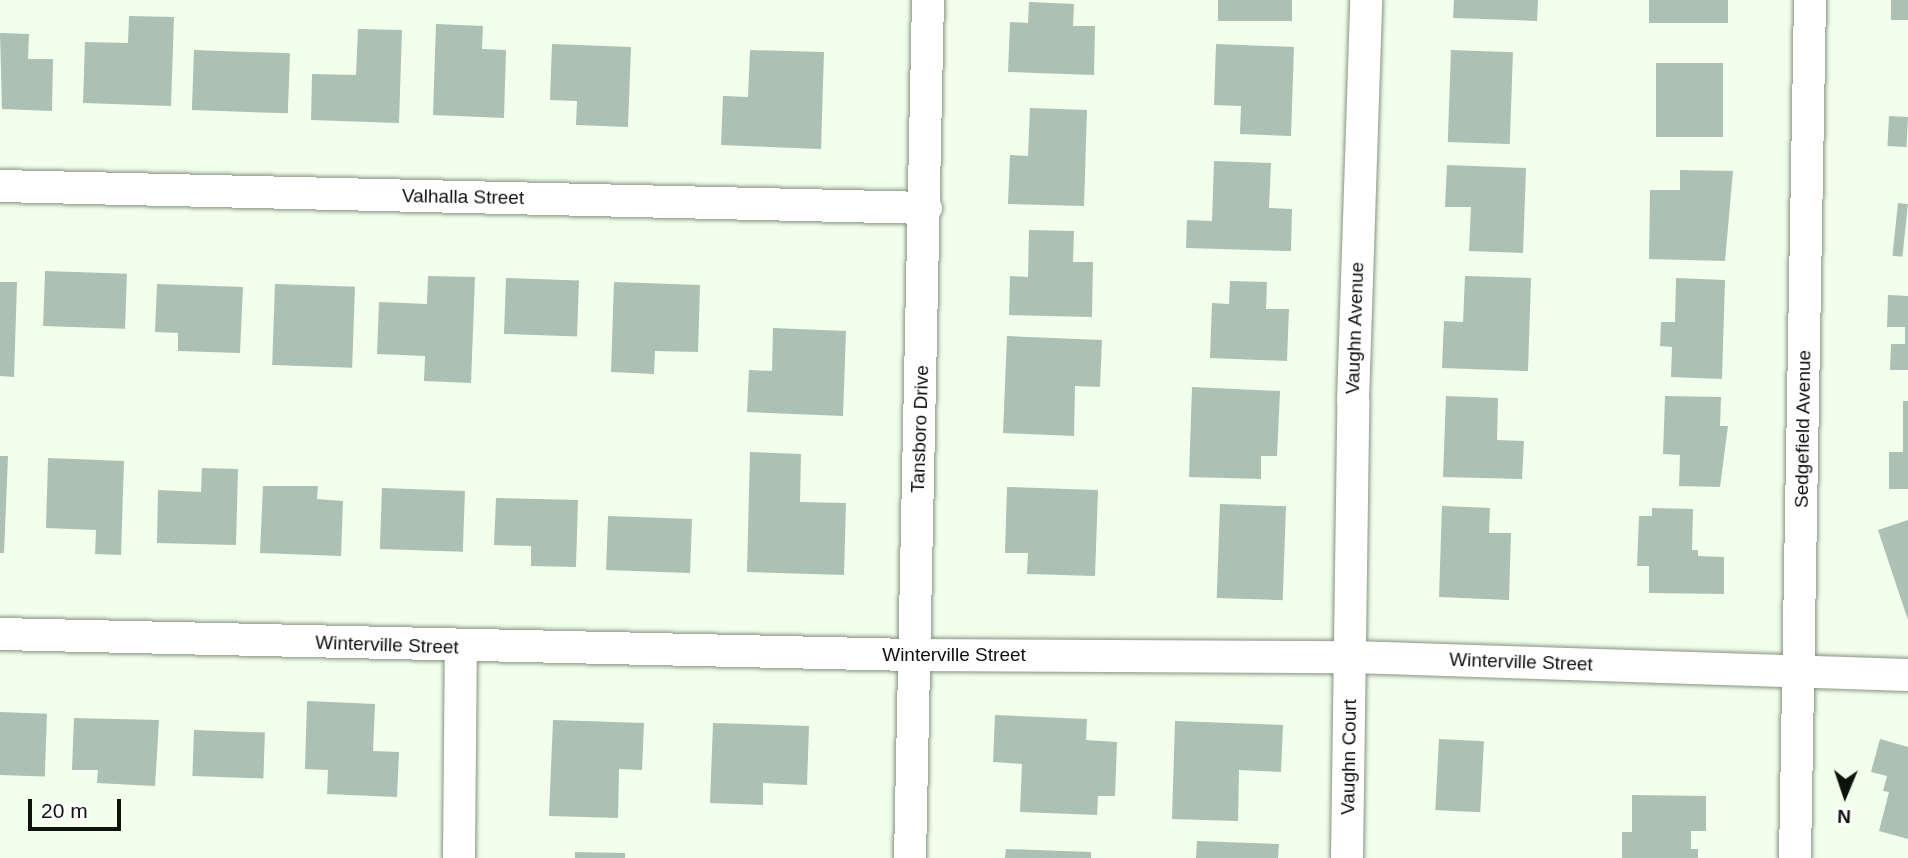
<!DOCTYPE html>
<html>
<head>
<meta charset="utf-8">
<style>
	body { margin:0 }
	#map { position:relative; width:1908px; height:858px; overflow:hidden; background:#f1ffec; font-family:Helvetica,sans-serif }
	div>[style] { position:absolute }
	.building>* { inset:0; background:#acc0b3; transform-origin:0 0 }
	.roads { filter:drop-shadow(0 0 2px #879383) drop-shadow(0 0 2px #879383) }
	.minor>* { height:32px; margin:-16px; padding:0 16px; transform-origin:16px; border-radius:16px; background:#fff }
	span { translate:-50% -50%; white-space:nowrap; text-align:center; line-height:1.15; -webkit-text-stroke:6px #fff; paint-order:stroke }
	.street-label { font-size:19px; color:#0d120c }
	.north { position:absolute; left:1810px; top:760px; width:70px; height:70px; -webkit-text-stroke:5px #fff; paint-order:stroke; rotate:182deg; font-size:19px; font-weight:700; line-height:28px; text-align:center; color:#0d120c }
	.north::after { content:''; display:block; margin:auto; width:24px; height:32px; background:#0d120c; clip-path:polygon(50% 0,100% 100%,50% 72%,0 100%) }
	.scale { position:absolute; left:28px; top:799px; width:93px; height:32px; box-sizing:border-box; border:4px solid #0d120c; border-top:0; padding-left:9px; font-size:21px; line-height:24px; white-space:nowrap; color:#0d120c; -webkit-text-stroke:5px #fff; paint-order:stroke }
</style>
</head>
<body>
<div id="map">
	<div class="building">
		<div style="left:1218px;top:0;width:74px;height:21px"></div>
		<div style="clip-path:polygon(1454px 0,1538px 0,1537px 21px,1453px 18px)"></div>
		<div style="left:1649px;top:0;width:79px;height:23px"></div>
		<div style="left:1891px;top:0;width:17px;height:20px"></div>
		<div style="clip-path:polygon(1029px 2px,1074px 4px,1073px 26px,1095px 26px,1094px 75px,1008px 72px,1010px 22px,1028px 23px)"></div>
		<div style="clip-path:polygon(129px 16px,174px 17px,171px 106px,83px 103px,85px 42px,128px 43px)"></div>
		<div style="clip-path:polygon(436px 24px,483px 26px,482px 49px,506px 50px,504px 118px,433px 115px)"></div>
		<div style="clip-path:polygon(358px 29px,402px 30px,399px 123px,311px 120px,312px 74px,356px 75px)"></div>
		<div style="clip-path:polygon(0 33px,29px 34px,28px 59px,53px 59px,52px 111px,2px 109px)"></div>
		<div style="clip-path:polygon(552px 44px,631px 47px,628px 127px,576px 125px,577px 101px,550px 100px)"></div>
		<div style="clip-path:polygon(1216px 44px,1294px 47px,1291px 136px,1240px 134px,1241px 106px,1214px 105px)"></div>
		<div style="left:194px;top:50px;width:96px;height:60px;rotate:2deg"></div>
		<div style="clip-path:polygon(750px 50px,824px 52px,821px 149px,721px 145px,723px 96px,748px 97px)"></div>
		<div style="left:1451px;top:50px;width:62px;height:92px;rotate:2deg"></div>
		<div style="left:1656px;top:63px;width:67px;height:74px"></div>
		<div style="clip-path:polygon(1030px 108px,1087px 110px,1084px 206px,1008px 204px,1010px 155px,1028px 156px)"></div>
		<div style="left:1889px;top:116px;width:19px;height:30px;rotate:3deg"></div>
		<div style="clip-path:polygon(1214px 161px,1271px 163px,1269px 208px,1292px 209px,1291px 251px,1186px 248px,1187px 220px,1212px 221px)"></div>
		<div style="clip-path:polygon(1447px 165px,1526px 168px,1523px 253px,1469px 251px,1471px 207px,1445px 207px)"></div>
		<div style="clip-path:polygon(1680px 170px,1733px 171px,1725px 261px,1649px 259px,1650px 190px,1680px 190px)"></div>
		<div style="left:1898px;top:203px;width:10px;height:53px;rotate:6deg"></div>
		<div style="clip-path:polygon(1029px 230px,1074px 231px,1073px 262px,1093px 262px,1092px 317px,1009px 315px,1010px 276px,1028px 277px)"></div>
		<div style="left:45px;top:271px;width:82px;height:55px;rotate:2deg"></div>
		<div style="clip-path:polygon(428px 276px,475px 277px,471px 383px,424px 381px,425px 356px,377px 354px,379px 302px,427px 304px)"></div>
		<div style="clip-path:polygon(1465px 276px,1531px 278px,1528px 371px,1442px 368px,1444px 321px,1463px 322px)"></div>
		<div style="left:506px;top:278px;width:73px;height:56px;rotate:2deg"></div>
		<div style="clip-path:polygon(1676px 278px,1725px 280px,1722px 379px,1671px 377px,1672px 347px,1660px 346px,1661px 322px,1675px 322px)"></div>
		<div style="clip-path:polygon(1230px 281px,1267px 282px,1266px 309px,1289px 309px,1287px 361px,1210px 358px,1212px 303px,1229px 304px)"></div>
		<div style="clip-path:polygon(0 282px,17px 282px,14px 377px,0 376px)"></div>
		<div style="clip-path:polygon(614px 282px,700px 285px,698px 352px,655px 351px,654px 374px,611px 372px)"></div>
		<div style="clip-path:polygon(157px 284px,243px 287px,240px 353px,178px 351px,178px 333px,155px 332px)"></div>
		<div style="left:275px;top:284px;width:80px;height:81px;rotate:2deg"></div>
		<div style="clip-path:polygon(1888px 295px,1908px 296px,1908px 370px,1890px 370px,1891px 344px,1905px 344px,1905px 327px,1887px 327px)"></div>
		<div style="clip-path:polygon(773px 328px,846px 331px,843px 416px,747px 412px,749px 370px,772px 371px)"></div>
		<div style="clip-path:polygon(1007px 336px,1102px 340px,1100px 387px,1075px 386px,1074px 436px,1003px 433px)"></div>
		<div style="clip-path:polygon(1192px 387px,1280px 391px,1277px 456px,1261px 456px,1261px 479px,1189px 477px)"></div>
		<div style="clip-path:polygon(1446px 396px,1498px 398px,1497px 440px,1524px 441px,1522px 479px,1443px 477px)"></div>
		<div style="clip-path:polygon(1665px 396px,1721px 397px,1720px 426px,1728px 426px,1720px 487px,1679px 486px,1680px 455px,1663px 454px)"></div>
		<div style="clip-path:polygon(1903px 401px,1908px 401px,1908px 489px,1889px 489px,1889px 452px,1903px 452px)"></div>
		<div style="clip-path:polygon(750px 452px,801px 454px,800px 502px,846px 503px,844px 575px,747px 572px)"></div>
		<div style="clip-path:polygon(0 456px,8px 456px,4px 553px,0 553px)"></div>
		<div style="clip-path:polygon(48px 458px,124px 461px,121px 555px,95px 554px,96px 530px,46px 528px)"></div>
		<div style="clip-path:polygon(202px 468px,238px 469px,236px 545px,157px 543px,158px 490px,201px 492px)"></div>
		<div style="clip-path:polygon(263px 486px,318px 486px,317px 499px,343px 501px,341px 556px,260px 553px)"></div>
		<div style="clip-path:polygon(1007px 487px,1098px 490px,1095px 576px,1027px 574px,1028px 553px,1005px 553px)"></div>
		<div style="left:382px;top:488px;width:83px;height:61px;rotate:2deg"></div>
		<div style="clip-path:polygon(496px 498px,578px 500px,576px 567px,531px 566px,531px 546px,494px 545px)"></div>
		<div style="left:1220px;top:504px;width:66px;height:94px;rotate:2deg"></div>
		<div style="clip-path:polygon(1442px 506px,1490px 508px,1489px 533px,1511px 533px,1509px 600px,1439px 597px)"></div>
		<div style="clip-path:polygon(1652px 508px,1693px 509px,1692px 550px,1698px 550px,1698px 556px,1724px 557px,1724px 594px,1649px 593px,1649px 566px,1637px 566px,1639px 516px,1652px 516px)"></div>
		<div style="left:608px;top:516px;width:84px;height:54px;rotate:2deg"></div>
		<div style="clip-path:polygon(1908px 520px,1908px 620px,1878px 530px)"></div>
		<div style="clip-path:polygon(307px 701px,375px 704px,373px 751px,399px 752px,397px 797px,327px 794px,328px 770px,305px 769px)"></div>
		<div style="left:0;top:712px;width:47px;height:63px;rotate:2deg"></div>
		<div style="clip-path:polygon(995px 715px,1087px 719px,1086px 740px,1117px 742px,1115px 796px,1098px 796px,1097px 815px,1020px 812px,1022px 764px,993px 762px)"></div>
		<div style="clip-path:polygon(74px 718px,159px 720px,155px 786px,97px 783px,98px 770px,72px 770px)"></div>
		<div style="clip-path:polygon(553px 720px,644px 723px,642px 770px,619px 769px,618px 818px,549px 816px)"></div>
		<div style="clip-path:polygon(1175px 721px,1283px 725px,1281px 772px,1239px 770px,1238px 821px,1172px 819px)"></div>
		<div style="clip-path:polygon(713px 723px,809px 726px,807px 785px,763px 783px,763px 805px,710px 803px)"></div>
		<div style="left:194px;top:730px;width:71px;height:46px;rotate:2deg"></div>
		<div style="left:1439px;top:739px;width:45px;height:71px;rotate:3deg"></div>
		<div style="clip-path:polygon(1880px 739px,1908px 747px,1908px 839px,1879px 831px,1889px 792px,1883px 791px,1887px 776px,1871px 772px)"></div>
		<div style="clip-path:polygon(1632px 795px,1706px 796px,1706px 831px,1691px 831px,1691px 849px,1698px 849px,1698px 858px,1622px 858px,1622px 832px,1632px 832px)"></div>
		<div style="clip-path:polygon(1197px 841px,1279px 844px,1278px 858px,1196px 858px)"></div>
		<div style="clip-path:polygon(1006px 849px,1091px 852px,1091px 858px,1005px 858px)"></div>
		<div style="clip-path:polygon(575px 852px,625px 853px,625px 858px,575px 858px)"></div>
	</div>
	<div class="roads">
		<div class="minor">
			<div style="left:0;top:186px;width:926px;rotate:1.36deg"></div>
			<div style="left:0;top:634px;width:913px;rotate:1.32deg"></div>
			<div style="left:913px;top:655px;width:438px;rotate:0.3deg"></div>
			<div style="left:1351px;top:657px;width:557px;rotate:1.85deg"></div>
			<div style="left:459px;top:858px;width:211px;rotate:-89.5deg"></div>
			<div style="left:910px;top:858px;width:858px;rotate:-88.8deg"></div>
			<div style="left:1347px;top:858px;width:458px;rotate:-89.2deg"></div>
			<div style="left:1353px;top:400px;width:400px;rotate:-88.1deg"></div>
			<div style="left:1795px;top:858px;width:858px;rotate:-89deg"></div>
		</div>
	</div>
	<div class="street-label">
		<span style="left:463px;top:197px;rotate:1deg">Valhalla Street</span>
		<span style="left:1355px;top:328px;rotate:-88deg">Vaughn Avenue</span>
		<span style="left:920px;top:429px;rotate:-88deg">Tansboro Drive</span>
		<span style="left:1803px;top:429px;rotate:-89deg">Sedgefield Avenue</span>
		<span style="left:387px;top:645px;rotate:2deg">Winterville Street</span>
		<span style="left:954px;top:655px">Winterville Street</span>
		<span style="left:1521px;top:662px;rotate:2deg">Winterville Street</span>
		<span style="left:1349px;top:757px;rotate:-89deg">Vaughn Court</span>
	</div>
	<div class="north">N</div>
	<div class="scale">20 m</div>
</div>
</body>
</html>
